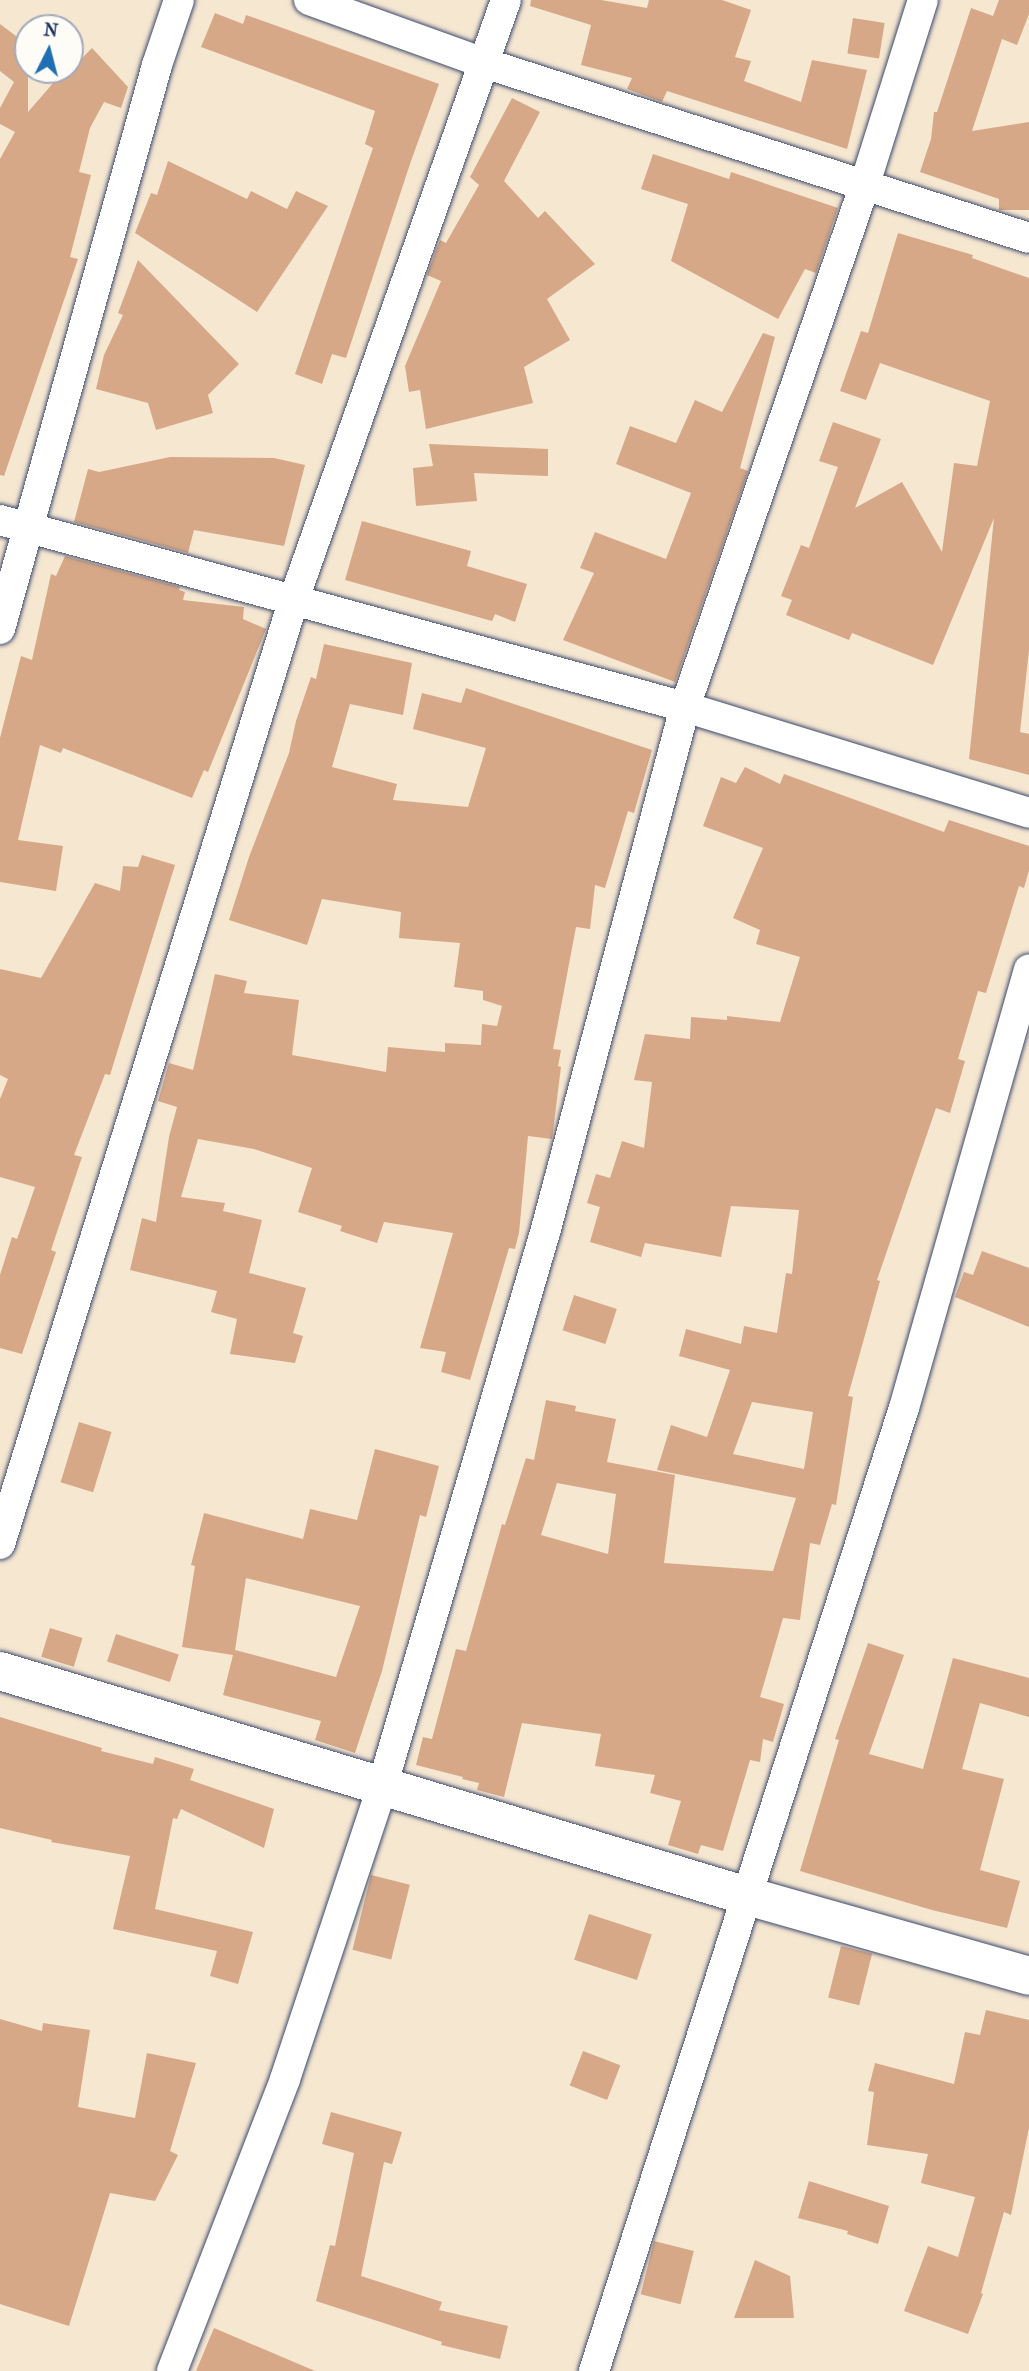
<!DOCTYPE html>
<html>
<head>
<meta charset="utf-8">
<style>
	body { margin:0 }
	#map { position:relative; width:1029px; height:2371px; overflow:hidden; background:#f6e7d1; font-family:"IM FELL French Canon",serif }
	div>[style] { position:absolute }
	.building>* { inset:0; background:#d6a888; transform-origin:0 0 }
	.roads { filter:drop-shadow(0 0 2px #3c4b6f) drop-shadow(0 0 2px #3c4b6f) }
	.minor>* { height:30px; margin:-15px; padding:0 15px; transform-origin:15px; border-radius:15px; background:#fff }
	.tertiary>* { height:38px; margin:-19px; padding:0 19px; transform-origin:19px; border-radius:19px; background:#fff }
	span { translate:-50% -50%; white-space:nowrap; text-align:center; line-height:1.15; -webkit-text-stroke:6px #fdfcf7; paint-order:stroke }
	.north { position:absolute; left:14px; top:14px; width:70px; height:70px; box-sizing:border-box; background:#fdfcf7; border:2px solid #a3aaba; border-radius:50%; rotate:6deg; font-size:19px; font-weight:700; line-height:28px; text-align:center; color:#1b2f5e }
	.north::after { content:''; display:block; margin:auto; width:24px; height:32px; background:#1f6fb2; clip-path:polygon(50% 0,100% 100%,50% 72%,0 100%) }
</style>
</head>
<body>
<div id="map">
	<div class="building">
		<div style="clip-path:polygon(531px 0,601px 0,647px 8px,649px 0,722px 0,751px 10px,735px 57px,751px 61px,744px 81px,801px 102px,812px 60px,867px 70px,847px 149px,667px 91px,662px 102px,627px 89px,632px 78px,581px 65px,591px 25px,530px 6px)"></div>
		<div style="clip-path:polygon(999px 0,1029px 0,1029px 14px,1017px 45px,1002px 39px,972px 131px,1029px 122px,1029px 210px,999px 210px,999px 199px,920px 172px,931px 139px,934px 112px,937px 112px,971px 8px,993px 16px)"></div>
		<div style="clip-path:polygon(215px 13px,243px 24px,246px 15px,439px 84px,411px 161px,346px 358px,332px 354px,322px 384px,295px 374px,373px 148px,365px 144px,375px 111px,201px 47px)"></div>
		<div style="left:853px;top:18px;width:32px;height:36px;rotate:9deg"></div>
		<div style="clip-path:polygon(0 24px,28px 45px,28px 112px,61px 74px,70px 70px,92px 48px,128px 87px,121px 108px,104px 102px,90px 128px,79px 172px,91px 175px,70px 257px,78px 259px,4px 476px,0 475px,0 159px,15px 132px,0 124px,0 108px,14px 82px,0 71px)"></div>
		<div style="clip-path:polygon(512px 98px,540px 112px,504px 181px,538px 218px,545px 211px,595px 264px,547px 299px,570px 340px,524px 367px,533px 403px,426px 429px,420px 390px,409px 392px,405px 366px,441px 281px,427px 275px,440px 240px,446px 243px,479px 185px,470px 177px)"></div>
		<div style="clip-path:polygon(653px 154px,729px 179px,731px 172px,838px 208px,816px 273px,805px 269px,778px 319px,671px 261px,688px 204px,641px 189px)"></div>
		<div style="clip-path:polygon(168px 161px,247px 199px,251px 191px,287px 209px,296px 191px,328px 206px,257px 312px,135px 233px,151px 193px,157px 195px)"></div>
		<div style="clip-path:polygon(898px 233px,973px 255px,972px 258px,1029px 278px,1029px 650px,1020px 732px,1029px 734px,1029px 775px,969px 759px,994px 518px,933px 665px,852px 633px,849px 640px,786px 615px,792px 600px,781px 596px,801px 545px,809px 548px,838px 467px,819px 461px,833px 422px,881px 439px,855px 508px,902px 482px,942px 552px,954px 463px,977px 466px,990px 401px,880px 363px,866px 400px,840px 391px,861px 331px,868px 333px)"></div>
		<div style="clip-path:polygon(138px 260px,239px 364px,208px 395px,213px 413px,156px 430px,148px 403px,96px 389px,104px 355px,123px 315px,118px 313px)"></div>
		<div style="clip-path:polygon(763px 333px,775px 337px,740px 468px,748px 471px,675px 682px,563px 640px,594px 573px,580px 568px,595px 532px,666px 559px,691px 493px,616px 464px,630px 426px,676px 443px,695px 400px,722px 412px)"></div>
		<div style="clip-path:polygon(429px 444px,548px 449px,548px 476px,474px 473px,477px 501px,416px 506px,413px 468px,433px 466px)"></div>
		<div style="clip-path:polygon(170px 457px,274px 458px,305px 465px,284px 546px,194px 530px,188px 553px,74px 522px,88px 469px,99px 472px)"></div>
		<div style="clip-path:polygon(362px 521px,471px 551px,467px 566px,527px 584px,515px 622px,495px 614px,492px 621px,345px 580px)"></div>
		<div style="clip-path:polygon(65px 556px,180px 587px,179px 590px,185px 592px,183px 600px,244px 607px,243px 619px,266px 629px,208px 772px,204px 770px,192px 798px,63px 748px,61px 753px,40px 745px,18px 840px,63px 846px,56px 891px,0 882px,0 738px,21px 656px,32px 660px,51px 574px,56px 576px)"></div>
		<div style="clip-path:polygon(324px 644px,412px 663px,403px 715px,350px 704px,332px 767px,397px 784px,393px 800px,468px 807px,486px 748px,413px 729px,422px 693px,461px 703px,466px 688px,652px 750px,634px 813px,628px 811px,605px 888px,595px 885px,590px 929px,576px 927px,553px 1049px,561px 1050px,558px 1066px,561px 1067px,552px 1139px,528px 1136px,519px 1233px,515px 1249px,509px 1248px,470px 1380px,441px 1372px,446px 1352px,420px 1348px,453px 1233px,384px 1222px,377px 1243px,340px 1231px,342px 1226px,298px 1212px,312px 1168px,254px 1149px,198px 1139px,181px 1197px,225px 1203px,223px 1211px,262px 1220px,249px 1273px,306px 1288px,293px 1333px,303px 1336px,295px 1363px,230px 1354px,237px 1319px,211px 1312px,217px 1291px,130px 1270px,142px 1218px,156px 1222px,169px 1137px,177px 1107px,158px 1101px,169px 1063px,193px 1070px,215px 974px,247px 981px,244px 993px,299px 1000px,292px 1055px,386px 1072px,388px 1047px,445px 1052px,445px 1043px,481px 1045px,482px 1024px,497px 1026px,502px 1006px,483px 1000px,483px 991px,454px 987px,460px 943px,399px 938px,401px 912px,322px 899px,307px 945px,229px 920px,249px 857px,289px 753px,296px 721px,311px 677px,316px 679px)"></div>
		<div style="clip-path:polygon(evenodd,745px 767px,780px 784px,784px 774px,944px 832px,949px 820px,1029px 846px,1029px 870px,1024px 888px,1019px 886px,986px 993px,978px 991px,958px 1059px,965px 1061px,950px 1113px,936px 1108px,877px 1280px,880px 1281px,848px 1396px,853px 1397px,836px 1505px,832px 1504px,820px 1545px,810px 1543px,800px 1620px,783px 1618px,760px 1697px,784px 1704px,773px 1742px,763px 1739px,760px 1762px,750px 1760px,723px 1851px,701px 1845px,698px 1854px,668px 1845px,681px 1801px,650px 1793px,655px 1775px,595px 1766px,601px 1734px,522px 1723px,504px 1797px,477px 1790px,479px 1783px,462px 1779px,463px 1777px,416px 1765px,423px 1737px,432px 1739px,456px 1649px,466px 1651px,502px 1524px,505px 1525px,526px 1458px,534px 1460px,546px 1400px,576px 1406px,575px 1411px,616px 1419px,607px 1462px,675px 1475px,664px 1563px,773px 1571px,796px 1498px,657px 1470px,671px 1425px,707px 1437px,730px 1370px,679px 1356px,686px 1329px,741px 1344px,744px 1326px,777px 1333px,786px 1273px,792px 1274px,799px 1210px,731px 1206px,721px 1257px,645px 1243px,641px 1257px,590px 1242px,600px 1207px,587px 1203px,596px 1174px,610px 1178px,622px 1141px,644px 1148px,652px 1082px,634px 1080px,645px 1034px,690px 1039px,691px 1017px,727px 1020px,727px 1016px,780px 1022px,800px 957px,756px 944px,760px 930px,733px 918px,763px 848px,703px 826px,721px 777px,736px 783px,745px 767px,752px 1402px,813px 1412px,804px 1469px,733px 1454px,752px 1402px,745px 767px,557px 1483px,616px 1494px,608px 1554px,541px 1535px,557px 1483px)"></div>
		<div style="clip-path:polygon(142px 855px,175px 865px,110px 1075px,105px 1074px,74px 1155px,82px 1157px,51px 1250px,56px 1252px,22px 1354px,0 1348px,0 1275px,12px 1237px,17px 1239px,35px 1187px,0 1177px,0 1099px,8px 1079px,0 1075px,0 969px,41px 978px,95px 883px,120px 891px,123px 866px,138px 867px)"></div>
		<div style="clip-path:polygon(982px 1251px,1029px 1268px,1029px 1327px,955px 1297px,964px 1272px,973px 1275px)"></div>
		<div style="left:574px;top:1295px;width:45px;height:37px;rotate:18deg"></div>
		<div style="left:79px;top:1422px;width:34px;height:63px;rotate:17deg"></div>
		<div style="clip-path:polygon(evenodd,375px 1449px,439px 1466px,426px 1517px,420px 1515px,382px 1671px,355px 1753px,315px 1740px,321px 1721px,223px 1695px,233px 1655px,182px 1647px,195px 1566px,191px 1565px,204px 1513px,303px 1539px,310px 1509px,357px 1520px,375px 1449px,246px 1578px,360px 1606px,336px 1677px,235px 1650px,246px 1578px)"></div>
		<div style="left:50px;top:1628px;width:34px;height:30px;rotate:17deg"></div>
		<div style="left:116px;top:1634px;width:66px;height:29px;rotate:18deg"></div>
		<div style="clip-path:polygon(868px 1643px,904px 1655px,869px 1754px,923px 1769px,953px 1658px,1029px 1678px,1029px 1717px,980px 1703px,962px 1769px,1004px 1779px,980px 1870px,1020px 1881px,1007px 1928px,932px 1910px,800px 1871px,839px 1740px,835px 1739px)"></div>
		<div style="clip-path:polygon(0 1717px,102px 1748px,101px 1751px,153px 1764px,155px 1757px,194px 1769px,190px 1780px,274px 1809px,264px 1848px,181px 1809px,177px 1819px,173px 1818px,155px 1909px,253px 1932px,238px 1984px,210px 1976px,217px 1951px,113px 1929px,130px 1856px,51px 1842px,52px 1840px,0 1828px)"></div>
		<div style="left:371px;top:1875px;width:40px;height:77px;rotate:14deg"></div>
		<div style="left:589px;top:1914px;width:66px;height:48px;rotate:18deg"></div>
		<div style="left:841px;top:1946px;width:32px;height:53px;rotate:14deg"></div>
		<div style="clip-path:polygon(986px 2010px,1029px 2020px,1029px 2128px,1011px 2215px,1004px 2212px,981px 2293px,983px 2294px,968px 2334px,904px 2311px,928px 2246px,958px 2257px,975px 2197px,921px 2183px,928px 2154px,867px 2145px,874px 2092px,868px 2091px,875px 2063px,954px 2084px,965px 2032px,980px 2035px)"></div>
		<div style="clip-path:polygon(0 2019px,42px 2031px,43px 2023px,90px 2030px,78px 2107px,135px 2118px,147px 2053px,196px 2063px,170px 2151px,178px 2155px,155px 2201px,110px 2193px,69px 2326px,0 2304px)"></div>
		<div style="left:583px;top:2051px;width:40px;height:37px;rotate:21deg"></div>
		<div style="clip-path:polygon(331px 2112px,402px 2132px,392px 2164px,384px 2162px,361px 2276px,442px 2302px,439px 2310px,508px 2326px,500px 2359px,441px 2345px,442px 2342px,316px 2301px,330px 2245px,335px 2246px,354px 2153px,322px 2144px)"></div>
		<div style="clip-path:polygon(809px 2181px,889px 2206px,878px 2244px,847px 2234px,848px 2231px,798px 2218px)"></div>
		<div style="left:654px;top:2241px;width:41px;height:55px;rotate:14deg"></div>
		<div style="clip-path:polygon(755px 2260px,790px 2276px,794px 2318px,734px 2318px)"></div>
		<div style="clip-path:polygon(214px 2328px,315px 2371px,196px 2371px)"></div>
	</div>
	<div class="roads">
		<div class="minor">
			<div style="left:309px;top:0;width:186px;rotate:19.8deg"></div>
			<div style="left:484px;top:63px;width:572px;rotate:17.8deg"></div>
			<div style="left:0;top:520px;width:710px;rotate:15.27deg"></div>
			<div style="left:685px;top:707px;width:360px;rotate:17.1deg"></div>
			<div style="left:0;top:629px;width:585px;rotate:-74.44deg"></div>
			<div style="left:157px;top:65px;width:69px;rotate:-71.3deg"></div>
			<div style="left:0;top:1544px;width:990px;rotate:-72.72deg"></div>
			<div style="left:294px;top:599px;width:635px;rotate:-70.51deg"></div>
			<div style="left:172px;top:2371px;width:313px;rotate:-68.8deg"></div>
			<div style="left:285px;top:2079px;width:308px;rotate:-71.6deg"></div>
			<div style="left:382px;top:1787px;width:582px;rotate:-73.62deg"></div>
			<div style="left:546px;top:1229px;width:540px;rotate:-75.09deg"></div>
			<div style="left:685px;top:707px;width:550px;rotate:-71deg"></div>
			<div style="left:864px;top:187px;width:196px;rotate:-72.5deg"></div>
			<div style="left:594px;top:2371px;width:1012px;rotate:-72.16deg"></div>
			<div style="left:904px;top:1408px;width:456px;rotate:-74.1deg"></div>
		</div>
		<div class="tertiary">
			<div style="left:0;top:1671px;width:780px;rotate:16.76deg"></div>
			<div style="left:747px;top:1896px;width:293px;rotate:15.8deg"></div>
		</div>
	</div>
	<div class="north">N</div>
</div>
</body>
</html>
